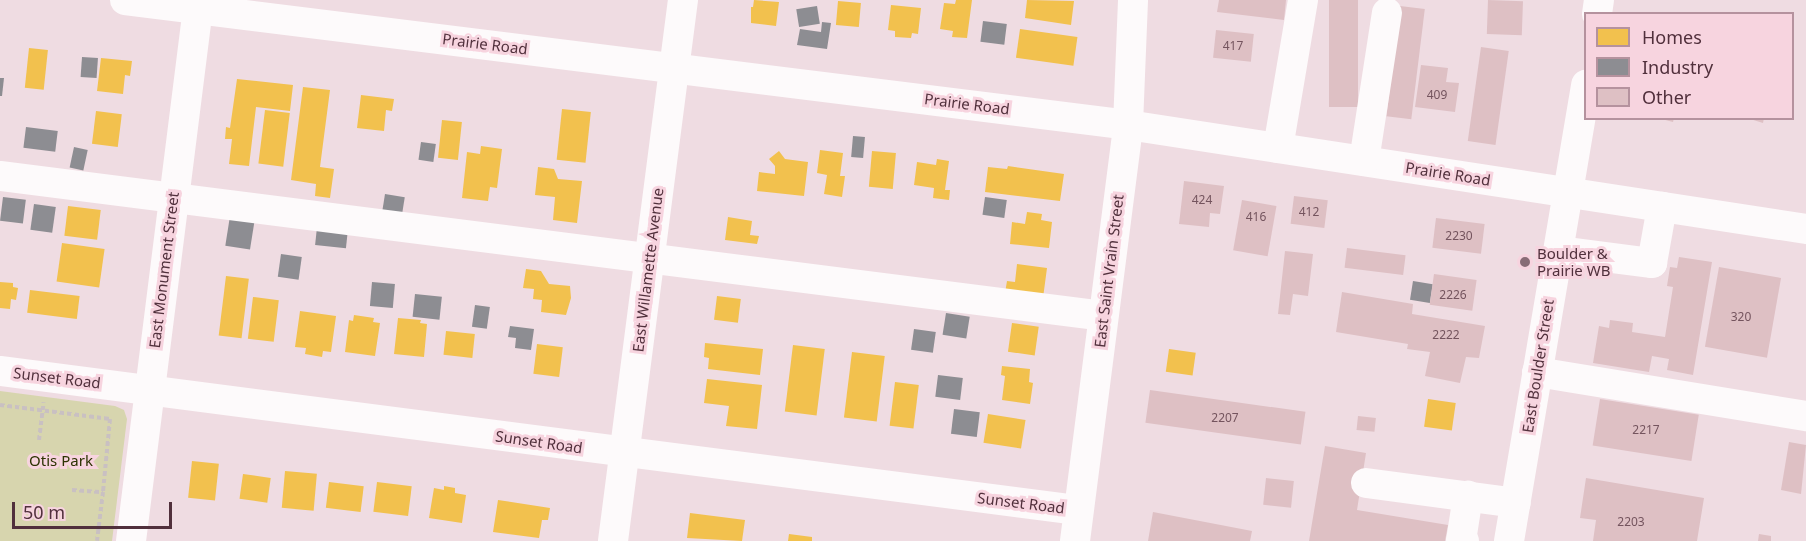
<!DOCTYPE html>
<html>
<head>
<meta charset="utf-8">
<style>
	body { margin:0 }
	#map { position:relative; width:1806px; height:541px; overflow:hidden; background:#efdce2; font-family:"Noto Sans",sans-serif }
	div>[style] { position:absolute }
	.green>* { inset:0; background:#d7d5ae }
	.homes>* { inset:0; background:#f2c14e; transform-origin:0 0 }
	.industry>* { inset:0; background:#8d8d92; transform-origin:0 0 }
	.building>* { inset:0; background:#dec0c4; transform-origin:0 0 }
	.path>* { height:4px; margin-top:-2px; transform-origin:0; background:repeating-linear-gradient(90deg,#c9c0c2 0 4.5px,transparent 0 7.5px) }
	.minor>* { height:30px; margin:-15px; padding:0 15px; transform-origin:15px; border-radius:15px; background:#fdfafb }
	.dots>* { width:16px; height:16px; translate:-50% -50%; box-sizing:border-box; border:3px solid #f7d4df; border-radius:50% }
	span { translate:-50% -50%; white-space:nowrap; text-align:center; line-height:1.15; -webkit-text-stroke:6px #f7d4df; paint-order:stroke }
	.number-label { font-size:12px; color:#74545e }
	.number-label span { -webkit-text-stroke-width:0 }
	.street-label { font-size:15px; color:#51303c }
	.poi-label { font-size:15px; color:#51303c }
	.left { translate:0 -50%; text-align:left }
	.park-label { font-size:15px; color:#2c3202 }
	.legend { position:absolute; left:1584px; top:12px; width:210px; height:108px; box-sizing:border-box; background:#f7d4df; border:2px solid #b5929e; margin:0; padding:8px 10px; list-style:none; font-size:18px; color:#51303c }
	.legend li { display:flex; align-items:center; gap:12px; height:30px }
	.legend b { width:30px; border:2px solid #b5929e }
	.scale { position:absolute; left:12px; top:502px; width:160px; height:27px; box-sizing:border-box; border:3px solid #51303c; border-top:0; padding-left:8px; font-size:18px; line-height:21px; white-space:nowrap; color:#51303c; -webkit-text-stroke:4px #f7d4df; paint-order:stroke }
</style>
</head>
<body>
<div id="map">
	<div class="green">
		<div style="clip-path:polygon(0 391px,115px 406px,124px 410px,127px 419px,112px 541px,0 541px)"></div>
	</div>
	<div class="homes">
		<div style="clip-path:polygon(754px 0,779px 2px,776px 26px,751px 23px,751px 7px,753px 7px)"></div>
		<div style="clip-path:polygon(956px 0,972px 0,967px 38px,952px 37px,953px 31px,940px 29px,944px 3px,955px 4px)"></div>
		<div style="clip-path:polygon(1027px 0,1074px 1px,1071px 25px,1025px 18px)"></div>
		<div style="left:838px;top:1px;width:23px;height:24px;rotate:5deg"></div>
		<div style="clip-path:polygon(891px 5px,921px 8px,918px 34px,912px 33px,911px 38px,895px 37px,895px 31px,888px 30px)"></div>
		<div style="left:1020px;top:29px;width:58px;height:29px;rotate:8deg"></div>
		<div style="left:29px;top:48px;width:19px;height:40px;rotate:6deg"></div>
		<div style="clip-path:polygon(101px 58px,132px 61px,130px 76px,125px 75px,123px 94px,97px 91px)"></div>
		<div style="clip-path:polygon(237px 79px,293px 85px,290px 111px,256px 107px,249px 166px,229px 164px,232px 139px,225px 139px,226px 127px,230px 128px)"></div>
		<div style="clip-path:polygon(303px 87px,330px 90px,320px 167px,334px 169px,330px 198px,315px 196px,316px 184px,291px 180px)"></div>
		<div style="clip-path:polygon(361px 95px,394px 99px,392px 111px,386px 110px,384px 131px,357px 128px)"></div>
		<div style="left:562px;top:109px;width:29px;height:51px;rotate:6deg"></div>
		<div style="left:265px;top:110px;width:25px;height:54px;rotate:7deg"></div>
		<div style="left:96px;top:111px;width:26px;height:33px;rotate:7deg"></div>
		<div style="left:442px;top:120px;width:20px;height:38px;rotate:6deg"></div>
		<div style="clip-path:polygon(481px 146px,502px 149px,497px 188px,490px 187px,488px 201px,462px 198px,467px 152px,480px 154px)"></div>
		<div style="clip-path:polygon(820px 150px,843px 153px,840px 176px,845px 176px,842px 197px,824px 194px,827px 175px,817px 173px)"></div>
		<div style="clip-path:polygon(779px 151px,785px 159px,808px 162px,804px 196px,757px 191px,759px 172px,775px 174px,775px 166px,769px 159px)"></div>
		<div style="left:872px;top:151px;width:24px;height:36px;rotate:5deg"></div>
		<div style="clip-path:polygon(937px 159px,949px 161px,945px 190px,950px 190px,949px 200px,933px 198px,934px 188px,914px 185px,917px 162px,936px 165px)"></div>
		<div style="clip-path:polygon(1008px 166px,1064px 174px,1060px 201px,985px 192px,988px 167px,1007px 169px)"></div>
		<div style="clip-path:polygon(538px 167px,554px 169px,558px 179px,582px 181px,577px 223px,553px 220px,555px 197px,535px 195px)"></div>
		<div style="left:68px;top:206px;width:33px;height:30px;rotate:7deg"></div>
		<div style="clip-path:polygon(1027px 212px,1042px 214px,1041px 220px,1052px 222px,1049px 248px,1010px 244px,1012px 222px,1025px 224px)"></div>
		<div style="clip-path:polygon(728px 217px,752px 221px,750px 235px,759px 236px,757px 244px,725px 240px)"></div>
		<div style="left:62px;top:243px;width:43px;height:39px;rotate:8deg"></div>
		<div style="clip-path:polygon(1017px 264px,1047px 268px,1043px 298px,1005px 293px,1007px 281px,1015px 282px)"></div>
		<div style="clip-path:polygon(526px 269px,541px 271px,549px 284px,570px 286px,571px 298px,566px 315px,541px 312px,542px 300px,533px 299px,534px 289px,523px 288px)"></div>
		<div style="left:226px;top:276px;width:23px;height:60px;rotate:7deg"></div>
		<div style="clip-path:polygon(0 282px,13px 283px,13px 287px,18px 288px,16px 300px,11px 299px,10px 309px,0 308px)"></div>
		<div style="left:30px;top:290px;width:50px;height:23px;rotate:7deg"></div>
		<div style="left:717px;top:296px;width:24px;height:24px;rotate:7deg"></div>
		<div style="left:253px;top:297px;width:26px;height:42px;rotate:7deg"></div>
		<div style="clip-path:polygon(300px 311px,336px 316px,331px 352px,323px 351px,322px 357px,305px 354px,306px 348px,295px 347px)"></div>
		<div style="clip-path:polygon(354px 315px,374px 318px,373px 322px,380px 323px,375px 356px,345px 352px,349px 320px,353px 321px)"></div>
		<div style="clip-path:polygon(398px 318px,421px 320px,420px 323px,427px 324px,424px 357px,394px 354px)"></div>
		<div style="left:1012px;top:323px;width:27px;height:29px;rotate:8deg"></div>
		<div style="left:446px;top:331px;width:29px;height:24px;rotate:6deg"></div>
		<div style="clip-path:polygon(705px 343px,763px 349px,760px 375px,708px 369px,709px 358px,704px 357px)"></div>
		<div style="left:537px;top:344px;width:26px;height:30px;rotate:7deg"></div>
		<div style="left:793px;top:345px;width:32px;height:67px;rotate:7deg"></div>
		<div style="left:1169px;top:349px;width:27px;height:23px;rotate:8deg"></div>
		<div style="left:852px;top:352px;width:33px;height:66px;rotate:7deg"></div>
		<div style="clip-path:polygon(1002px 366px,1030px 369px,1029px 382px,1033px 383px,1030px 404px,1002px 400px,1005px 376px,1001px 375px)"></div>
		<div style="clip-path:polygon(707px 379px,762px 385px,757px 429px,726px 426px,729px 406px,704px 403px)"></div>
		<div style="left:895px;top:382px;width:24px;height:44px;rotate:7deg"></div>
		<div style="left:1428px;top:399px;width:28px;height:28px;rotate:8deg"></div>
		<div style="left:988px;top:414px;width:38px;height:29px;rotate:9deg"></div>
		<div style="left:192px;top:461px;width:27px;height:37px;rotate:6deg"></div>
		<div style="left:285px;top:471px;width:32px;height:37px;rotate:5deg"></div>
		<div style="left:243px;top:474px;width:28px;height:25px;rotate:8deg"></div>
		<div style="left:329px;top:482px;width:35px;height:26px;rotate:7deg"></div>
		<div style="left:377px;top:482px;width:35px;height:30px;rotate:7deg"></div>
		<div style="clip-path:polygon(444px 486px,455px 488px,455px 493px,466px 495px,462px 523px,429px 518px,434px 488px,444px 490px)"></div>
		<div style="clip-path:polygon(498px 500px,550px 508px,548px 520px,542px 520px,539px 538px,493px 532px)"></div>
		<div style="clip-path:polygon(690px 513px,745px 520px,742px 541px,687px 538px)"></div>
		<div style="clip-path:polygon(789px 534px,812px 537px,812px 541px,788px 541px)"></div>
	</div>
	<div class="industry">
		<div style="left:817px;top:6px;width:18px;height:21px;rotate:81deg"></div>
		<div style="left:983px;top:21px;width:24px;height:21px;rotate:7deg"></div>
		<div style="clip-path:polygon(822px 22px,831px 23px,827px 49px,797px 45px,800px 29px,821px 32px)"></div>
		<div style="left:82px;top:57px;width:16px;height:20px;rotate:4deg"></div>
		<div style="clip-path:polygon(0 78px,4px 78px,2px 96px,0 96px)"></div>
		<div style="left:26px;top:127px;width:32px;height:21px;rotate:7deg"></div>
		<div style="left:853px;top:136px;width:12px;height:21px;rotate:5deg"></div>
		<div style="left:421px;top:142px;width:15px;height:18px;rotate:8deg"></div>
		<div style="left:74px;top:147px;width:14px;height:21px;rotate:12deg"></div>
		<div style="left:385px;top:194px;width:20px;height:20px;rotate:9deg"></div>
		<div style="left:3px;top:197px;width:23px;height:24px;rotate:7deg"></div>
		<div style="left:985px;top:197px;width:22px;height:18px;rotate:8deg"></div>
		<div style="left:34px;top:204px;width:22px;height:26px;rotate:8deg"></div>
		<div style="left:230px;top:216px;width:25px;height:30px;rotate:9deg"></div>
		<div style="left:317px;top:227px;width:31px;height:18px;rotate:6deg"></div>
		<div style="left:281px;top:254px;width:21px;height:23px;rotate:8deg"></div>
		<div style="left:1413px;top:281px;width:20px;height:19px;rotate:9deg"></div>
		<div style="left:372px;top:282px;width:23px;height:24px;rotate:5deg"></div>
		<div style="left:415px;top:294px;width:27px;height:23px;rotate:6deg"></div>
		<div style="left:475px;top:305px;width:15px;height:22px;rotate:8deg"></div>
		<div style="left:946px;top:313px;width:24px;height:22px;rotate:9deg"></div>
		<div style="clip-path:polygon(510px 326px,534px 329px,531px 350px,515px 348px,516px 338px,508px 337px)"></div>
		<div style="left:914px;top:329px;width:22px;height:21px;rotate:8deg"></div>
		<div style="left:938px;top:375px;width:25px;height:22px;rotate:7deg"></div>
		<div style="left:954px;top:409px;width:26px;height:25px;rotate:7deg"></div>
	</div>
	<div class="building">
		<div style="clip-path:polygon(1219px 0,1286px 0,1284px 20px,1217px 12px)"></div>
		<div style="left:1329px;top:0;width:29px;height:107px"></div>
		<div style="left:1488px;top:0;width:35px;height:34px;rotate:2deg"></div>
		<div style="left:1400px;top:6px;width:25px;height:111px;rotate:7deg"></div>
		<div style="left:1216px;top:30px;width:38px;height:28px;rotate:6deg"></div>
		<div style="left:1481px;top:47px;width:28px;height:95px;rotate:8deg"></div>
		<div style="clip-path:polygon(1421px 65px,1448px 68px,1446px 82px,1459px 83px,1455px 112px,1415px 107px)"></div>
		<div style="clip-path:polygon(1658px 118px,1674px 118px,1673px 122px)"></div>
		<div style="clip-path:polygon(1747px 118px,1764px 118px,1763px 123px)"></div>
		<div style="clip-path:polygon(1184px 181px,1224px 186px,1220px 214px,1210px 213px,1209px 227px,1179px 224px)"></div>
		<div style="left:1294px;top:196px;width:34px;height:28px;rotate:7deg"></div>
		<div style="left:1242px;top:200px;width:35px;height:51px;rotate:10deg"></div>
		<div style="left:1436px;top:218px;width:49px;height:30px;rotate:7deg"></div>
		<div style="left:1347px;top:248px;width:59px;height:20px;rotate:7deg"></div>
		<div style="clip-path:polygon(1285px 251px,1313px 254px,1308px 296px,1293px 294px,1290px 315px,1278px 314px)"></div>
		<div style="clip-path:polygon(1679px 257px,1712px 262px,1693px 375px,1667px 370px,1669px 359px,1652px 356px,1649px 372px,1593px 363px,1599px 326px,1609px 328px,1610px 320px,1633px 323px,1632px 332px,1665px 337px,1673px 287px,1667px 286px,1670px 267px,1677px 268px)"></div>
		<div style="left:1719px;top:267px;width:63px;height:81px;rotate:10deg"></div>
		<div style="left:1434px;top:274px;width:43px;height:31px;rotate:8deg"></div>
		<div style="clip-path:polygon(1342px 292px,1413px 304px,1412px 314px,1485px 326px,1479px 358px,1466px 357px,1460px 383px,1425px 376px,1430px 352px,1407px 349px,1408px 344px,1336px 332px)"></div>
		<div style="left:1150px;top:390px;width:157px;height:33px;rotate:8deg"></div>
		<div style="left:1600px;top:399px;width:100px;height:47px;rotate:9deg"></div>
		<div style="left:1358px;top:416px;width:18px;height:14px;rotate:6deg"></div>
		<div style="clip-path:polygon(1789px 442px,1806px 445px,1801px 494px,1781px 490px)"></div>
		<div style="clip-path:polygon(1325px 446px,1366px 453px,1357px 510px,1448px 525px,1445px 541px,1309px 541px)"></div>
		<div style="left:1266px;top:478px;width:28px;height:27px;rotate:6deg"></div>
		<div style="clip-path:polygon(1586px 478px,1704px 498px,1697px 541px,1593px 541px,1596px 520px,1580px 518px)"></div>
		<div style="clip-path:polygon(1153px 512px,1252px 531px,1250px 541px,1148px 541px)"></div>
		<div style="clip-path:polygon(1759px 534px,1771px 536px,1771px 541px,1758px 541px)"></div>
	</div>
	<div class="path">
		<div style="left:0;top:405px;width:111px;rotate:7.3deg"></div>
		<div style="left:110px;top:419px;width:73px;rotate:95.5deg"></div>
		<div style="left:39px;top:440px;width:38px;rotate:-83deg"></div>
		<div style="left:72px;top:490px;width:31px;rotate:4deg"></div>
		<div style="left:103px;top:492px;width:49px;rotate:97deg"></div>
	</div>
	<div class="minor">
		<div style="left:125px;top:0;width:1011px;rotate:7.1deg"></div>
		<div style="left:1128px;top:125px;width:686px;rotate:8.72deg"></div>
		<div style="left:1597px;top:14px;width:14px;rotate:-82deg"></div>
		<div style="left:1278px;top:148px;width:150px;rotate:-80.4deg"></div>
		<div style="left:1364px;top:161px;width:150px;rotate:-81.2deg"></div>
		<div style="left:0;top:176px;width:1112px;rotate:7.23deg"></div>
		<div style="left:1558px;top:251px;width:95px;rotate:7.3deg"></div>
		<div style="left:1652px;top:263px;width:57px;rotate:-79.9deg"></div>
		<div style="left:0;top:371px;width:1087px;rotate:7.35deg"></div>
		<div style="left:1537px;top:372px;width:273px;rotate:9.3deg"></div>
		<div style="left:1366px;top:483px;width:151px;rotate:7.6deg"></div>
		<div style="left:131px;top:541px;width:545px;rotate:-82.84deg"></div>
		<div style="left:613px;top:541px;width:546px;rotate:-82.63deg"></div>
		<div style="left:1075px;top:541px;width:419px;rotate:-82.7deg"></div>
		<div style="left:1128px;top:125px;width:125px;rotate:-87.7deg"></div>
		<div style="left:1464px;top:541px;width:3px;rotate:180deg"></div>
		<div style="left:1461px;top:541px;width:46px;rotate:-81.2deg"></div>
		<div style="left:1509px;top:541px;width:463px;rotate:-80.4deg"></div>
	</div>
	<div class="dots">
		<div style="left:1525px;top:262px;background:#886c76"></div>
	</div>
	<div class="number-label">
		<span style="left:1233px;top:46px">417</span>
		<span style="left:1437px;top:95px">409</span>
		<span style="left:1202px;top:200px">424</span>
		<span style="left:1309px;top:212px">412</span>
		<span style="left:1256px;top:217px">416</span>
		<span style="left:1459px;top:236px">2230</span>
		<span style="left:1453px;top:295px">2226</span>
		<span style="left:1741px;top:317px">320</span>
		<span style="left:1446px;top:335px">2222</span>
		<span style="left:1225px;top:418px">2207</span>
		<span style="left:1646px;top:430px">2217</span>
		<span style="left:1631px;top:522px">2203</span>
	</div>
	<div class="street-label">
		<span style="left:485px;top:44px;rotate:7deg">Prairie Road</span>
		<span style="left:967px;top:104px;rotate:7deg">Prairie Road</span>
		<span style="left:1448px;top:174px;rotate:9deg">Prairie Road</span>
		<span style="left:164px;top:270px;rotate:-83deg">East Monument Street</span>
		<span style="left:648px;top:270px;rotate:-83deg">East Willamette Avenue</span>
		<span style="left:1109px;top:271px;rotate:-83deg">East Saint Vrain Street</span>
		<span style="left:1538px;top:366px;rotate:-81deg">East Boulder Street</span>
		<span style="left:57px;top:378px;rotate:7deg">Sunset Road</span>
		<span style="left:539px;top:442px;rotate:8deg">Sunset Road</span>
		<span style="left:1021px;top:503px;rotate:7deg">Sunset Road</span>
	</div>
	<div class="poi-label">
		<span class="left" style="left:1537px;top:262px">Boulder &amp;<br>Prairie WB</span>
	</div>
	<div class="park-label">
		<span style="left:61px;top:461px">Otis Park</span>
	</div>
	<ul class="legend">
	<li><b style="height:16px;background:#f2c14e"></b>Homes</li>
	<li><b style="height:16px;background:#8d8d92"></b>Industry</li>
	<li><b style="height:16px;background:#dec0c4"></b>Other</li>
	</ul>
	<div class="scale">50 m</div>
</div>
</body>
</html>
